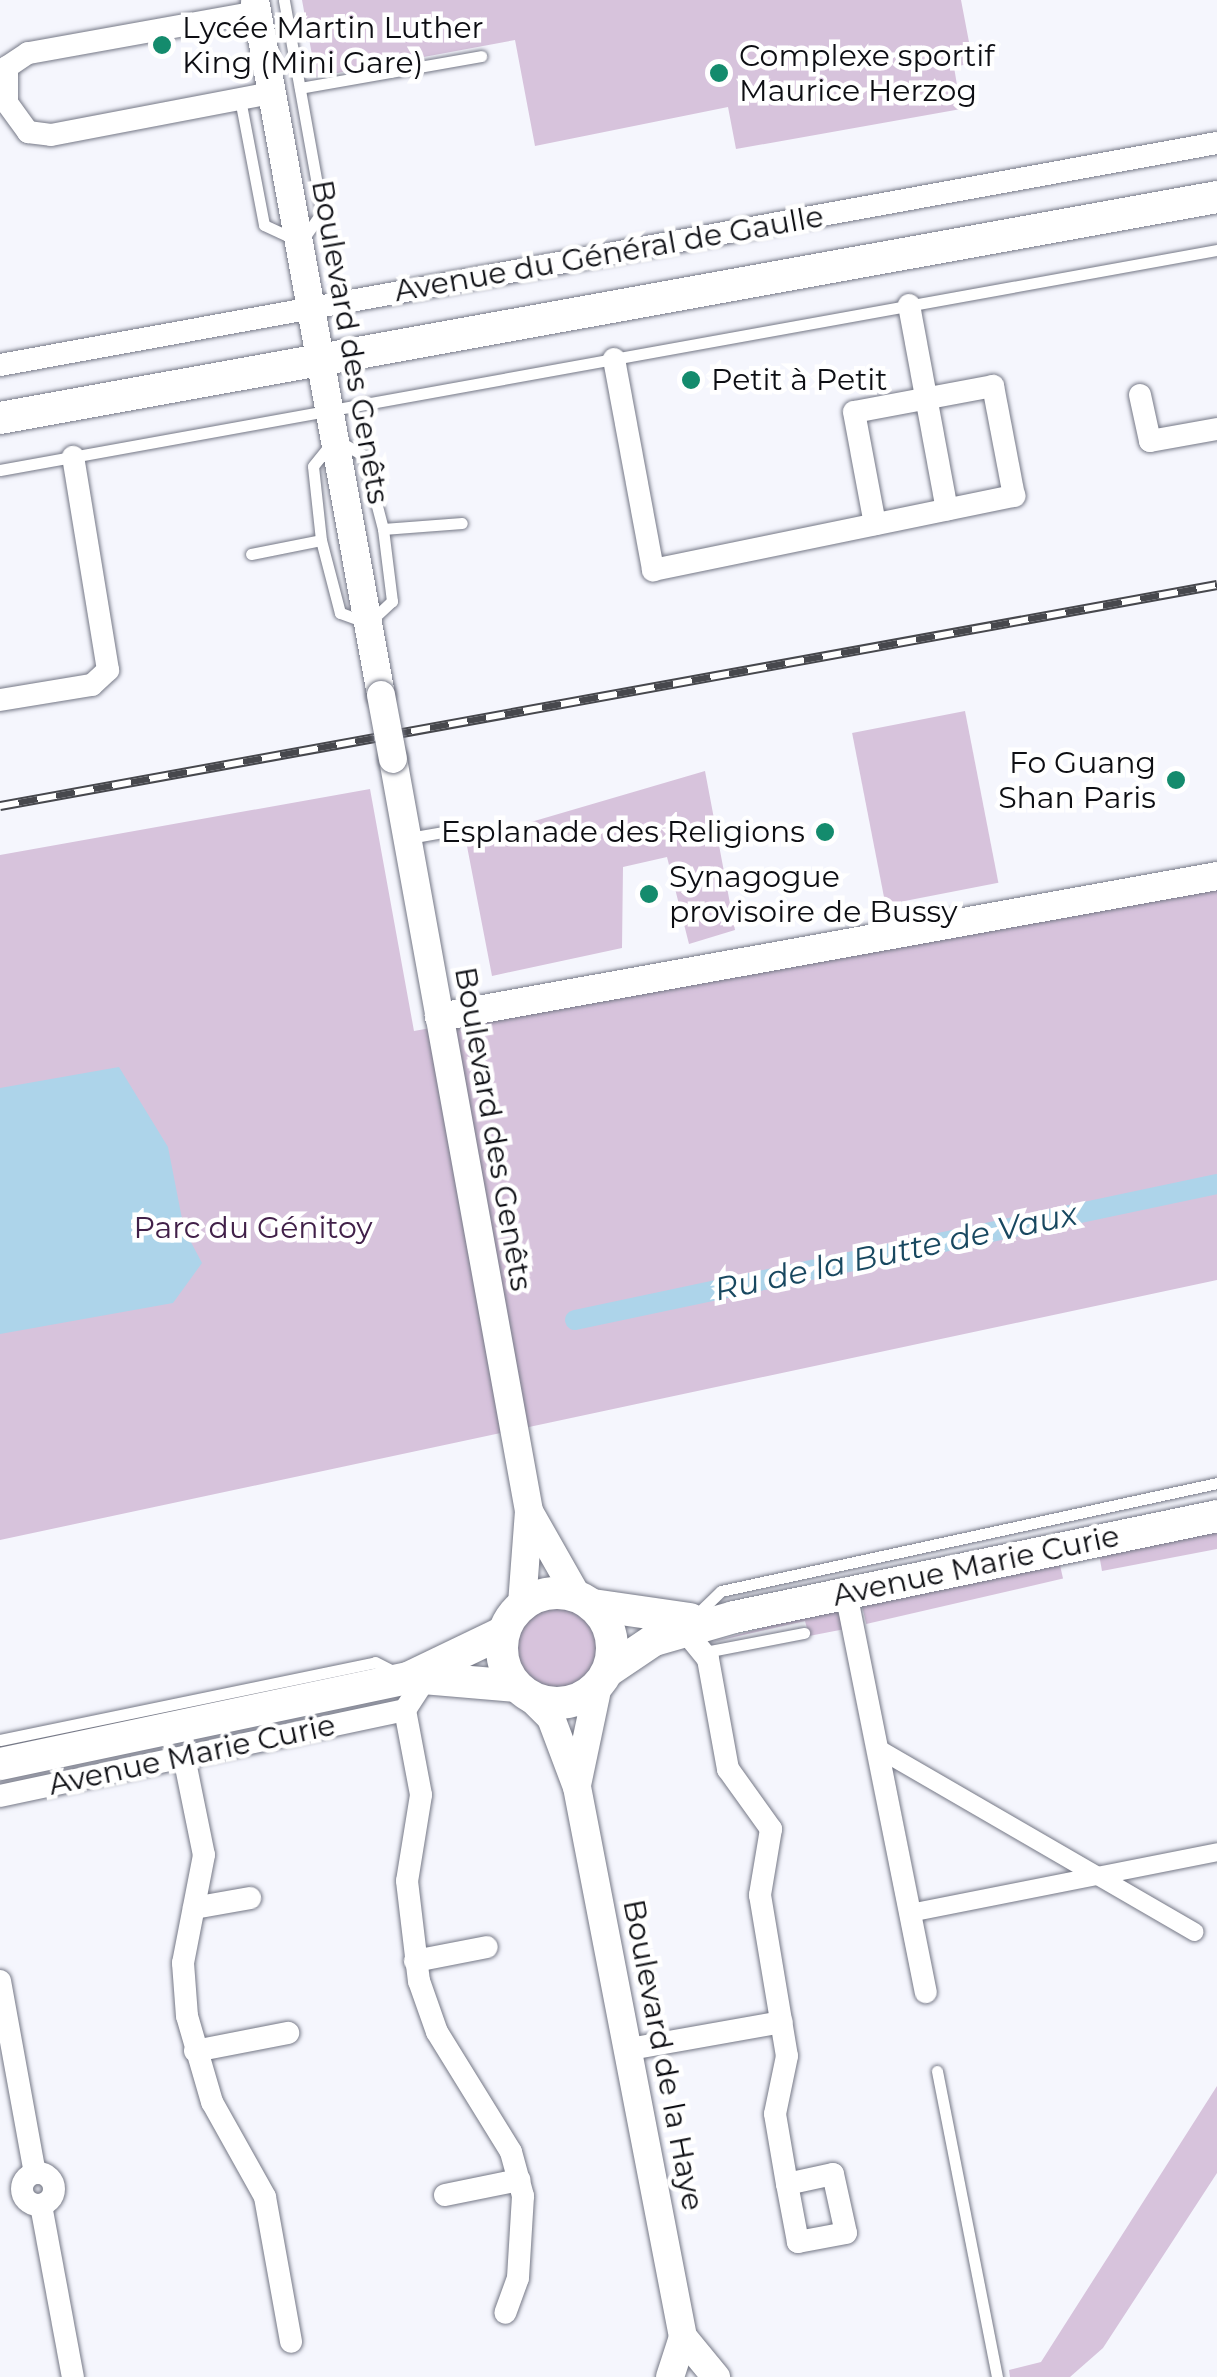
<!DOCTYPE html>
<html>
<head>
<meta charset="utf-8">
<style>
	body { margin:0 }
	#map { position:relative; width:1217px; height:2377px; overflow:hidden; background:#f5f6fd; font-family:Montserrat,sans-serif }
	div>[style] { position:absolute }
	.green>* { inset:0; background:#d7c3dc; transform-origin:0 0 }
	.round { border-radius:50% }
	.water>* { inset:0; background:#add4ea }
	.canal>* { height:20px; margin:-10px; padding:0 10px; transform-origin:10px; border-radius:10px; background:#add4ea }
	.roads { filter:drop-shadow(0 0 2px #757886) drop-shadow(0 0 2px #757886) }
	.service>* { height:11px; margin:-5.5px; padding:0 5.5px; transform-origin:5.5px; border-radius:5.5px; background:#fff }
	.pedestrian>* { height:18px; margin:-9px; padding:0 9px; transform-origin:9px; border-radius:9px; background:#fff }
	.minor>* { height:22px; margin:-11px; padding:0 11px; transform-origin:11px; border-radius:11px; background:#fff }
	.minor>.ring { margin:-11px; padding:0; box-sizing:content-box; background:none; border:22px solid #fff; border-radius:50% }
	.tertiary>* { height:28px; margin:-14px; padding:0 14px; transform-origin:14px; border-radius:14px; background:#fff }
	.secondary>* { height:32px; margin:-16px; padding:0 16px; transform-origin:16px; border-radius:16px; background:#fff }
	.secondary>.ring { margin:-16px; padding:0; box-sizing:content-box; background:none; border:32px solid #fff; border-radius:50% }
	.rail>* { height:10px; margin-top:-5px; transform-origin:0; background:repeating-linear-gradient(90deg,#fff 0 19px,#47484d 0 38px); box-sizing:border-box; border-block:2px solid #47484d }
	.bridges { filter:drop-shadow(0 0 2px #757886) drop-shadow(0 0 2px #757886) }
	.tertiary-bridge>* { height:28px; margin:-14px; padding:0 14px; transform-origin:14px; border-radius:14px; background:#fff }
	.dots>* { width:28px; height:28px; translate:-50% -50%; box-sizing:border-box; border:5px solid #fff; border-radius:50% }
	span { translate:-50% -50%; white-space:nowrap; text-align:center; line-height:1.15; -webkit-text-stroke:9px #fff; paint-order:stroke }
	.poi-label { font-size:30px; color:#0d0e13 }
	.left { translate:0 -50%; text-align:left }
	.right { translate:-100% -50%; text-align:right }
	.street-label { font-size:30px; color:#0d0e13 }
	.park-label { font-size:30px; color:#412049 }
	.water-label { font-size:32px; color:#184860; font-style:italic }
</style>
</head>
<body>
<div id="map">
	<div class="green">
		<div style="clip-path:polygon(302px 0,961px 0,973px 63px,954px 67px,961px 109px,736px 149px,728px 107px,535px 146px,515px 40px,316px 77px)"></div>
		<div style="left:965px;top:711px;width:175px;height:115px;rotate:79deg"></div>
		<div style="clip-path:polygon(705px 771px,735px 930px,689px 944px,667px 857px,623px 867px,622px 948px,492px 976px,466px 841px)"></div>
		<div style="clip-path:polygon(370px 789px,414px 1031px,1217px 885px,1217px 1280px,0 1540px,0 855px)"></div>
		<div style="clip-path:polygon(1217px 1527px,1217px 1549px,1102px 1571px,1099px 1554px)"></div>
		<div style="left:1059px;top:1561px;width:18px;height:202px;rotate:77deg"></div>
		<div class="round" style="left:512px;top:1606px;width:86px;height:86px"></div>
		<div style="clip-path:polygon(838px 1607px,845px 1629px,809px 1636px,805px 1621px,712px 1642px)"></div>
		<div style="clip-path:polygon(1217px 2086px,1217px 2173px,1103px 2348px,1070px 2377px,1010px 2377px,1009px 2370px,1041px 2362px)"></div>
	</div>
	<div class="water">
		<div style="clip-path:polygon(119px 1067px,168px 1147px,184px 1229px,202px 1263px,173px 1303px,0 1334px,0 1088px)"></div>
	</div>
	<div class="canal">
		<div style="left:575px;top:1320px;width:656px;rotate:-11.96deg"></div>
	</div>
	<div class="roads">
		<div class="service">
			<div style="left:300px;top:88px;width:184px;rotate:-10deg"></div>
			<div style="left:240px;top:99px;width:128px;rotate:79.2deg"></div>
			<div style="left:264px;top:225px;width:41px;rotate:24.7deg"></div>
			<div style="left:301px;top:242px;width:37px;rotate:-55deg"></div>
			<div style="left:322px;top:212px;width:215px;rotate:-100.2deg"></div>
			<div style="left:335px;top:439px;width:34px;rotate:30deg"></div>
			<div style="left:364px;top:456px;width:75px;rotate:75.4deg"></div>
			<div style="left:383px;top:529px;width:73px;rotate:82.9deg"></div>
			<div style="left:392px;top:601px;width:33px;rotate:137deg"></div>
			<div style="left:368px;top:623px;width:30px;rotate:-160deg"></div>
			<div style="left:340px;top:613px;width:75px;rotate:-104.6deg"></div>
			<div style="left:321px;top:540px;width:74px;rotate:-96.2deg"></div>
			<div style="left:313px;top:466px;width:35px;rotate:-51deg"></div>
			<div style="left:0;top:470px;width:1237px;rotate:-10.25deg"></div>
			<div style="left:383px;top:529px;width:79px;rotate:-4.3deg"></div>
			<div style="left:251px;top:554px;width:71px;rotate:-11.3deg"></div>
			<div style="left:409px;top:838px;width:41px;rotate:-9.9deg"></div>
			<div style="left:694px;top:1617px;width:37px;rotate:-44deg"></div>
			<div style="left:721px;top:1591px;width:508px;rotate:-12.28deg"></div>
			<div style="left:705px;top:1652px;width:101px;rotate:-10.9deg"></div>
			<div style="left:0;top:1740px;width:383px;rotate:-11.7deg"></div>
			<div style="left:375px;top:1662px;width:22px;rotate:27deg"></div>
			<div style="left:937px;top:2071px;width:312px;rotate:78.9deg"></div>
		</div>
		<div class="pedestrian">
			<div style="left:877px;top:1748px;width:367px;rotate:30.1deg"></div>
			<div style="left:910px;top:1913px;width:313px;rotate:-11.2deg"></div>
		</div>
		<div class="minor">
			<div style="left:257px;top:12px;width:233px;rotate:169.8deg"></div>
			<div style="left:28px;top:53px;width:25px;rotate:146deg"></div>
			<div style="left:7px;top:67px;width:36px;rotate:90deg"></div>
			<div style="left:7px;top:103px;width:36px;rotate:54deg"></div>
			<div style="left:28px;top:132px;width:23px;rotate:7deg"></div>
			<div style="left:51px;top:135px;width:224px;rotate:-10.8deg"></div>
			<div style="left:909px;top:305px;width:208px;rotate:79.5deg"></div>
			<div style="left:614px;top:359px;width:215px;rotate:79.5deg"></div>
			<div style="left:653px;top:570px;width:369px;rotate:-11.6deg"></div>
			<div style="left:1014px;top:496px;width:112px;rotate:-100.8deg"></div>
			<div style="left:993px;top:386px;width:141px;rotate:169.4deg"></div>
			<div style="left:854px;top:412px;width:114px;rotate:79.4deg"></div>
			<div style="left:0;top:365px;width:1237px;rotate:-10.34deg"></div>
			<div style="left:1140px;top:395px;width:47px;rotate:77.7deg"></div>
			<div style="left:1150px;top:441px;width:68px;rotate:-10.2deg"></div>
			<div style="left:0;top:700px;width:93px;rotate:-9.3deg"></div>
			<div style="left:92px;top:685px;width:22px;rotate:-43deg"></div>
			<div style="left:108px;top:670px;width:216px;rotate:-99.3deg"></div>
			<div style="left:846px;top:1593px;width:407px;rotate:78.7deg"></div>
			<div style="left:686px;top:1632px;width:35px;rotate:51deg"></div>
			<div style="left:708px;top:1659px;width:112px;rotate:79.7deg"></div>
			<div style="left:728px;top:1769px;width:74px;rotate:54.4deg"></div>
			<div style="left:771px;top:1829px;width:67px;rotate:99.5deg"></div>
			<div style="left:760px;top:1895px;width:163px;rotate:80.5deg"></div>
			<div style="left:787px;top:2056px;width:59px;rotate:101.7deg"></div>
			<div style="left:775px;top:2114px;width:71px;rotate:80.3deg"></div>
			<div style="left:787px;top:2184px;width:47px;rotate:-12.3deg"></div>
			<div style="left:833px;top:2174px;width:60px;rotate:77.6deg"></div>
			<div style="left:846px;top:2233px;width:49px;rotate:169.4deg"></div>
			<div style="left:798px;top:2242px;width:59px;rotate:-100.7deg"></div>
			<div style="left:405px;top:1710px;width:86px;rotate:79.3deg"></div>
			<div style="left:421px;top:1795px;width:87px;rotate:99.2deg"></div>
			<div style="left:407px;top:1881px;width:101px;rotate:83.2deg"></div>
			<div style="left:419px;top:1981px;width:54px;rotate:70.6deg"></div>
			<div style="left:437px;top:2032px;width:141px;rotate:58.3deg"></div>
			<div style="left:511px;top:2152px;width:46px;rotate:74.7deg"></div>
			<div style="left:523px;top:2196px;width:82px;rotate:93.5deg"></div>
			<div style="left:518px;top:2278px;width:37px;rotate:110deg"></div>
			<div style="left:184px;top:1757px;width:100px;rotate:78.5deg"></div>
			<div style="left:204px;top:1855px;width:110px;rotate:101deg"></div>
			<div style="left:183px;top:1963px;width:53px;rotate:85.7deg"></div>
			<div style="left:187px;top:2016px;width:90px;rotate:73.8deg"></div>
			<div style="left:212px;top:2102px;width:109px;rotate:60.8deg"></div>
			<div style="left:265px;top:2197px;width:147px;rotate:79.8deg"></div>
			<div style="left:0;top:1796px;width:414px;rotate:-12deg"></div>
			<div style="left:405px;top:1710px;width:37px;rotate:-57deg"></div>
			<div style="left:194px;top:1908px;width:57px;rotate:-10.1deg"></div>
			<div style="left:415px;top:1961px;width:73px;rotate:-11deg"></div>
			<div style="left:0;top:1981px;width:195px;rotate:79.7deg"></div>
			<div style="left:630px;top:2049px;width:154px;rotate:-10.1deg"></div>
			<div style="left:195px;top:2051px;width:95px;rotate:-11deg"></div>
			<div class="ring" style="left:22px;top:2173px;width:10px;height:10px"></div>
			<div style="left:445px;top:2195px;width:76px;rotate:-11.5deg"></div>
			<div style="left:41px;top:2205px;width:175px;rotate:79.5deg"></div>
		</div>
		<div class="tertiary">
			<div style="left:255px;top:0;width:706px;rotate:79.72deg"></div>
			<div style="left:393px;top:759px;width:764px;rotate:79.75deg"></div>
			<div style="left:529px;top:1511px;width:94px;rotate:94.3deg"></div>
			<div style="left:439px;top:1017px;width:791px;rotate:-10.27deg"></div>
			<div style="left:531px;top:1515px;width:93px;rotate:60.4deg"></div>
			<div style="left:529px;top:1696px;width:31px;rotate:45deg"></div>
			<div style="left:551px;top:1718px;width:74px;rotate:69.4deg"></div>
			<div style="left:577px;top:1787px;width:560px;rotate:79.09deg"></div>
			<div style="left:683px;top:2337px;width:52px;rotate:50.5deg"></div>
			<div style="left:577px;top:1785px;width:102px;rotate:-78.1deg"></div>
			<div style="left:670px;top:2377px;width:42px;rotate:-72deg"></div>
		</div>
		<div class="secondary">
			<div style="left:0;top:418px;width:1237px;rotate:-10.29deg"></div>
			<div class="ring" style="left:502px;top:1593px;width:78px;height:78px"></div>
			<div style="left:593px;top:1605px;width:98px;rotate:8.2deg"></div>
			<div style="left:608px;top:1671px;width:55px;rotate:-34deg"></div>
			<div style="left:654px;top:1640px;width:83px;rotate:-16deg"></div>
			<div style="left:734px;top:1617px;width:493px;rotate:-11.8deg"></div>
			<div style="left:423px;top:1678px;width:94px;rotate:4.9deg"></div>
			<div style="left:0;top:1764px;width:417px;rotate:-11.9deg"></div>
			<div style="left:408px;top:1678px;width:106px;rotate:-25.6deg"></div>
		</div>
	</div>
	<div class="rail">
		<div style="left:0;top:806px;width:1237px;rotate:-10.29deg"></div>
	</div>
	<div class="bridges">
		<div class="tertiary-bridge">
			<div style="left:381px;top:695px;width:65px;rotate:79.4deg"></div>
		</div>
	</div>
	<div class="dots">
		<div style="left:162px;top:45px;background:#148b6d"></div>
		<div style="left:719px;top:73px;background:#148b6d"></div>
		<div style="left:691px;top:380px;background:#148b6d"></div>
		<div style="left:1176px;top:780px;background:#148b6d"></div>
		<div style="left:825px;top:832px;background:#148b6d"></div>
		<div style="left:649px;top:894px;background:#148b6d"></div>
	</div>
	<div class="poi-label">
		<span class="left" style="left:182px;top:45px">Lycée Martin Luther<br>King (Mini Gare)</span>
		<span class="left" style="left:739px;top:73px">Complexe sportif<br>Maurice Herzog</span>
		<span class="left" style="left:711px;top:380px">Petit à Petit</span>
		<span class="right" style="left:1156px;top:780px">Fo Guang<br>Shan Paris</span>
		<span class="right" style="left:805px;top:832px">Esplanade des Religions</span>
		<span class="left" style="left:669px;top:894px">Synagogue<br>provisoire de Bussy</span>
	</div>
	<div class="street-label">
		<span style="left:609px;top:254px;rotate:-10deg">Avenue du Général de Gaulle</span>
		<span style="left:350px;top:342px;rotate:80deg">Boulevard des Genêts</span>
		<span style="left:493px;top:1129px;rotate:80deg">Boulevard des Genêts</span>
		<span style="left:976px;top:1566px;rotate:-12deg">Avenue Marie Curie</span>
		<span style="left:192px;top:1755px;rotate:-12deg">Avenue Marie Curie</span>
		<span style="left:663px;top:2055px;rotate:79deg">Boulevard de la Haye</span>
	</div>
	<div class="park-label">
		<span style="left:253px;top:1228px">Parc du Génitoy</span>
	</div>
	<div class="water-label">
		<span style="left:896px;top:1252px;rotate:-12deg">Ru de la Butte de Vaux</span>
	</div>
</div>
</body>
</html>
